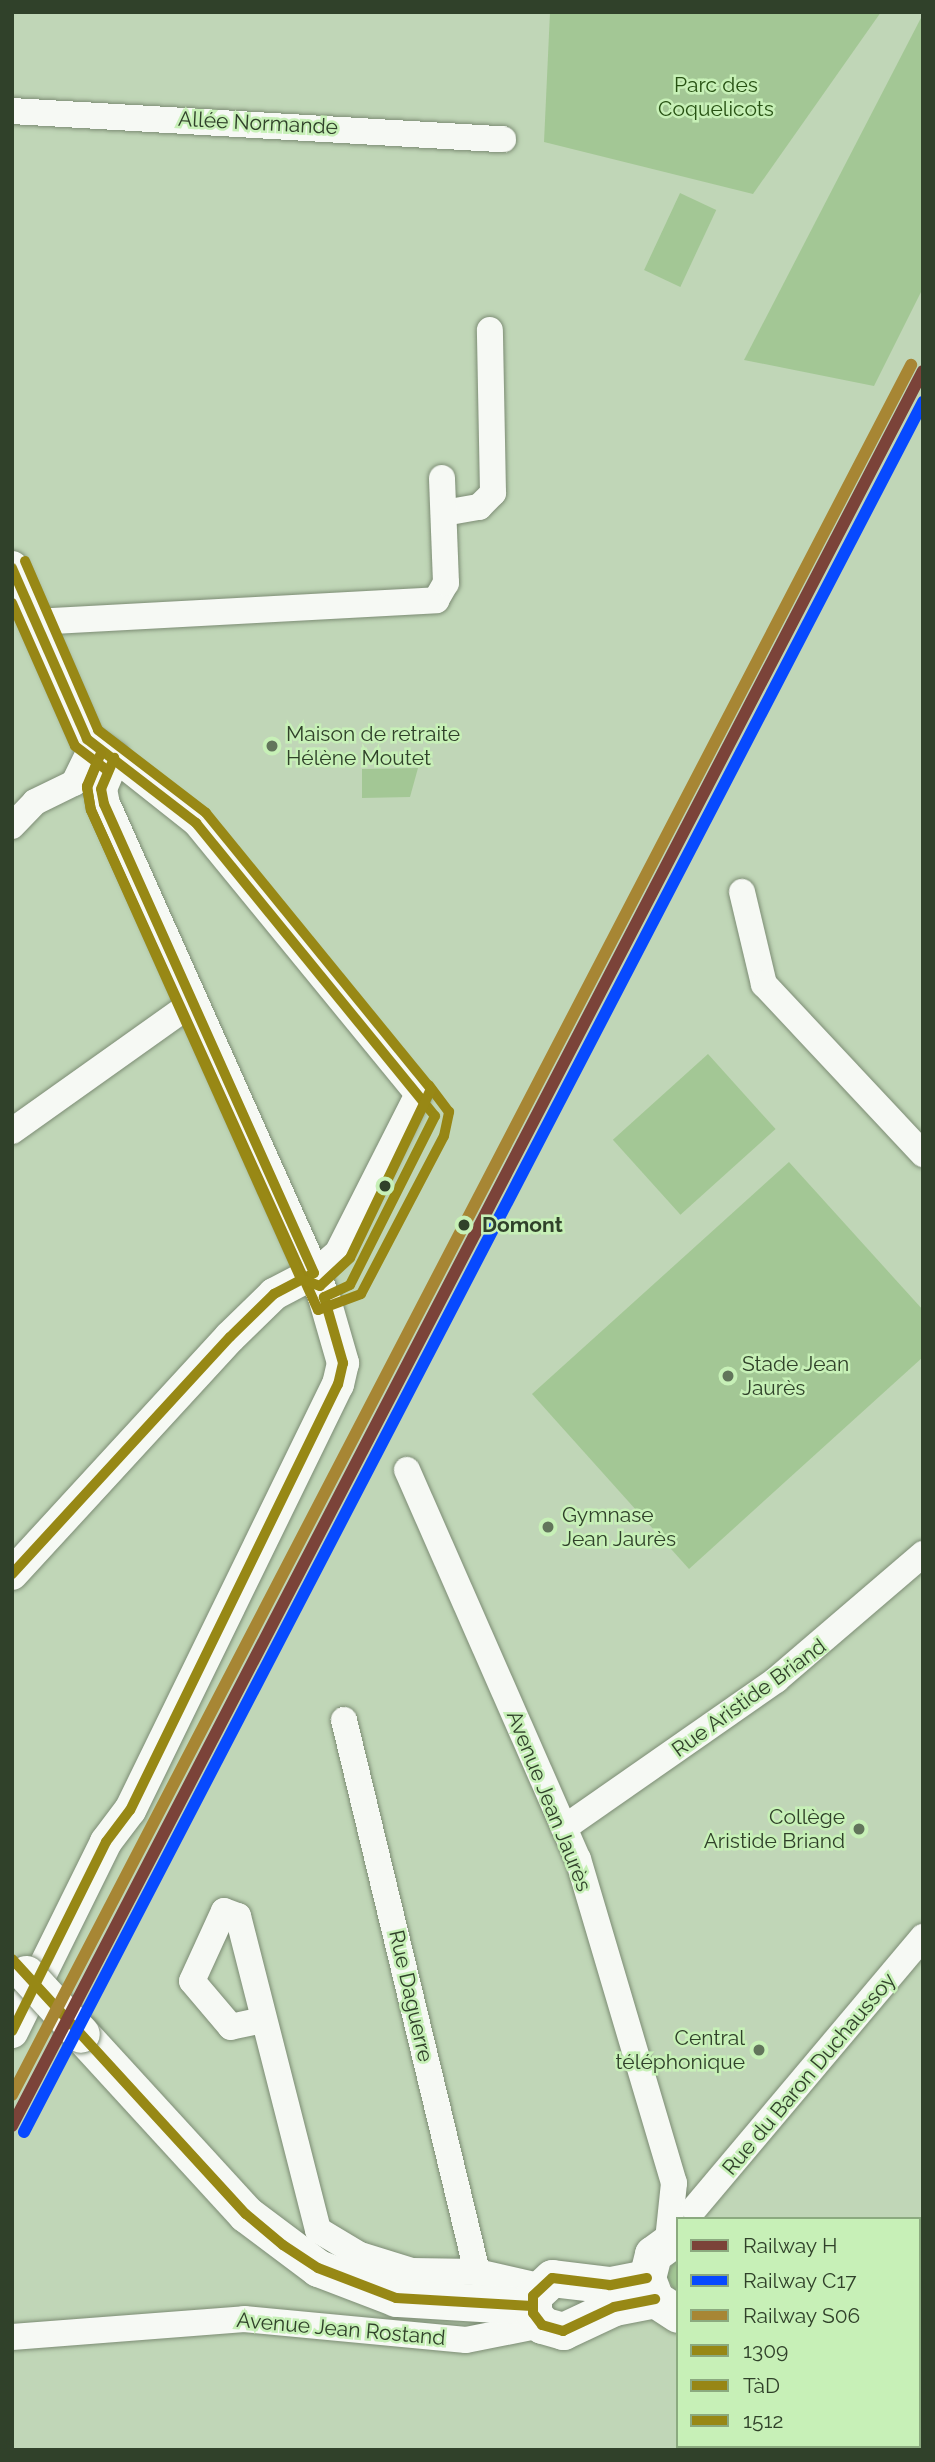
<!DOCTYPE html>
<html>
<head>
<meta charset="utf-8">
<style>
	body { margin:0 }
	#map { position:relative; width:935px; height:2462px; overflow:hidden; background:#c0d6b7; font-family:Raleway,sans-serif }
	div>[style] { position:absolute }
	.green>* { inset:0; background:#a3c795; transform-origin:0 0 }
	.roads { filter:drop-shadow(0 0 2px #7c8c74) drop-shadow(0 0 2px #7c8c74) }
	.minor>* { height:26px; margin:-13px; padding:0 13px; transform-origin:13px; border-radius:13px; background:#f6f9f4 }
	.tertiary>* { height:32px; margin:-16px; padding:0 16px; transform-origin:16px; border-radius:16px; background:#f6f9f4 }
	.secondary>* { height:37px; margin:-18.5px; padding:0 18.5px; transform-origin:18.5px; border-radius:18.5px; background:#f6f9f4 }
	.bridges { filter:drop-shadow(0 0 2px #7c8c74) drop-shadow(0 0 2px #7c8c74) }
	.secondary-bridge>* { height:37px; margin:-18.5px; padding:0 18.5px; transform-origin:18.5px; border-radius:18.5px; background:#f6f9f4 }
	.bus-1>* { height:10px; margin:-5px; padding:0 5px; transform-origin:5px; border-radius:5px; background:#978815 }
	.bus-2>* { height:10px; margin:-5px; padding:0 5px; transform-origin:5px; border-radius:5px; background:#978615 }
	.bus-3>* { height:10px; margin:-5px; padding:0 5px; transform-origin:5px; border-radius:5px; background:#988815 }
	.rail-1>* { height:12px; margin:-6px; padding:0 6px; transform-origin:6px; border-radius:6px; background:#7b4339 }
	.rail-2>* { height:12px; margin:-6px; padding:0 6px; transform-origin:6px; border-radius:6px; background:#0749ff }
	.rail-3>* { height:12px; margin:-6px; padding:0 6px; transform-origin:6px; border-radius:6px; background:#a78634 }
	.dots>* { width:19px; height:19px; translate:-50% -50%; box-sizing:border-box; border:4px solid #c7f0b7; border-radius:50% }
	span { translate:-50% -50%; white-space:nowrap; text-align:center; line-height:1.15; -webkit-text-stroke:5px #c7f0b7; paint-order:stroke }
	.park-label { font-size:21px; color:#275113 }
	.street-label { font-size:21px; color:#30412a }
	.poi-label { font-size:21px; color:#30412a }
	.left { translate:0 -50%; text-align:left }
	.right { translate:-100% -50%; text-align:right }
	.stop-label { font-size:21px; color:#30412a; font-weight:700 }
	.frame { position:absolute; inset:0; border:14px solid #30412a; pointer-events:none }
	.legend { position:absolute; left:676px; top:2217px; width:245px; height:231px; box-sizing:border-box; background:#c7f0b7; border:2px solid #8baa7f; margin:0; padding:9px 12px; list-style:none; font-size:21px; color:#30412a }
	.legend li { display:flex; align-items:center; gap:14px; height:35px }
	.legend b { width:35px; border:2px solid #8baa7f }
</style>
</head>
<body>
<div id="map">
	<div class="green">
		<div style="clip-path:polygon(550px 12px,881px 12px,753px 194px,544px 142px)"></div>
		<div style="clip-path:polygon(923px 14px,923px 288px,874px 386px,744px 360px)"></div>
		<div style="left:680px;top:193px;width:40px;height:85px;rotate:25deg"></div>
		<div style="clip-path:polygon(418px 768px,410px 797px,362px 798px,362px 769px)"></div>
		<div style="left:708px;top:1054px;width:101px;height:128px;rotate:48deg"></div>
		<div style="clip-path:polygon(789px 1162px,923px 1310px,923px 1357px,689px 1569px,532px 1394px)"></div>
		<div style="clip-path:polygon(678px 2255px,678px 2296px,666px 2276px)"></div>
	</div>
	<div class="roads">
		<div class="minor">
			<div style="left:12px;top:111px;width:492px;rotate:3.3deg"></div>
			<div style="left:444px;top:513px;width:36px;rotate:-10deg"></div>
			<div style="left:479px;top:507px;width:20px;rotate:-45deg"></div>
			<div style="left:493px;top:493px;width:163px;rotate:-91.1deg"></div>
			<div style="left:34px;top:622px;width:403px;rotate:-3.1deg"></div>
			<div style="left:436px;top:600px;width:20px;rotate:-60deg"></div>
			<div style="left:446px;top:583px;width:105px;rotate:-92.2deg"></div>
			<div style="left:114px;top:758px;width:105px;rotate:38.4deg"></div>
			<div style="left:196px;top:823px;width:350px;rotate:50.7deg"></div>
			<div style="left:418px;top:1094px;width:177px;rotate:116.9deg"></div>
			<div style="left:338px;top:1252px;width:32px;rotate:139deg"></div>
			<div style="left:12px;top:826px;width:33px;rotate:-46deg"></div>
			<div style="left:35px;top:802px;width:43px;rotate:-26deg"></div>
			<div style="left:74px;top:783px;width:43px;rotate:-64deg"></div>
			<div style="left:742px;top:892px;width:95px;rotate:76.6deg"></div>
			<div style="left:764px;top:984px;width:233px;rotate:46.9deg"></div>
			<div style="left:12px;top:1131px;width:219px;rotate:-35.4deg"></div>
			<div style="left:407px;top:1470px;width:425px;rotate:66.3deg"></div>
			<div style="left:578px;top:1859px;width:338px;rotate:73.5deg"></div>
			<div style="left:674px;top:2183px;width:57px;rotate:96deg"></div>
			<div style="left:344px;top:1720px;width:568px;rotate:76.45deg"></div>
			<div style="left:564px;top:1828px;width:259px;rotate:-34.9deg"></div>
			<div style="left:776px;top:1680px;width:194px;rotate:-40.6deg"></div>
			<div style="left:263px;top:2020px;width:33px;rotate:168deg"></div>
			<div style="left:231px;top:2027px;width:60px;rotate:-130.3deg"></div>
			<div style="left:192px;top:1981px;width:77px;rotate:-65.4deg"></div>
			<div style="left:224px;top:1911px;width:15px;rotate:20deg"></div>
			<div style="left:238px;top:1916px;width:324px;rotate:75.7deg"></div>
			<div style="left:318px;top:2230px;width:49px;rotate:30.8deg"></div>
			<div style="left:360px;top:2255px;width:54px;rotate:17.1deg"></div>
			<div style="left:412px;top:2271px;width:65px;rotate:0.9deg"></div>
			<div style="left:477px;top:2272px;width:64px;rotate:12.7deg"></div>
			<div style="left:694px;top:2209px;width:356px;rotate:-49.9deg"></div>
			<div style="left:12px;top:2337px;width:233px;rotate:-4.4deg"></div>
			<div style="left:244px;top:2319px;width:223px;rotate:5.4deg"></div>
			<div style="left:466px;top:2340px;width:77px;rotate:-11.2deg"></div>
		</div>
		<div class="tertiary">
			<div style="left:12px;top:567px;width:188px;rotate:66.4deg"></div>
			<div style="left:87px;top:739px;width:33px;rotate:35deg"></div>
			<div style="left:114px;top:758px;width:34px;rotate:113deg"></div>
			<div style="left:101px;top:789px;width:15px;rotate:79deg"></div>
			<div style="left:104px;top:804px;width:540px;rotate:65.95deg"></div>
			<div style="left:324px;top:1297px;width:69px;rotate:73.9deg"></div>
			<div style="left:343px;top:1363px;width:22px;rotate:103deg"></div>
			<div style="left:338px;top:1384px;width:474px;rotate:116deg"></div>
			<div style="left:130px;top:1810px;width:40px;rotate:127deg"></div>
			<div style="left:106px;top:1842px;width:212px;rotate:116.3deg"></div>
			<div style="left:12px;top:1574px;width:322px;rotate:-47.4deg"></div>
			<div style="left:230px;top:1337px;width:62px;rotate:-44.3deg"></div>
			<div style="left:274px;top:1294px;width:45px;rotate:-27.7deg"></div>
			<div style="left:919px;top:2266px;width:4px"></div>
		</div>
		<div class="secondary">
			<div style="left:81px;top:2034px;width:244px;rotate:47.5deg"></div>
			<div style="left:246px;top:2214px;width:90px;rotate:36.9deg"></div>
			<div style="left:318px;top:2268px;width:84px;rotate:21deg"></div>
			<div style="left:396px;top:2298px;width:136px;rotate:3.4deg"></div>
			<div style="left:678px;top:2236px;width:31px;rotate:144deg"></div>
			<div style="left:653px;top:2254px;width:25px;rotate:104deg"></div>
			<div style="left:647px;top:2278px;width:22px;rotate:69deg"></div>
			<div style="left:655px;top:2299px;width:27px;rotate:33deg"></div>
			<div style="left:647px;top:2278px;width:38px;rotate:169deg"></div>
			<div style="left:610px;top:2285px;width:58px;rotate:-173.1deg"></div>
			<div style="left:552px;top:2278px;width:26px;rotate:137deg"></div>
			<div style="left:533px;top:2296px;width:17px;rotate:90deg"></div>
			<div style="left:533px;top:2313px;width:15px;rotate:53deg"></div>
			<div style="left:542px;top:2325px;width:22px;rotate:16deg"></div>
			<div style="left:563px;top:2331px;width:56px;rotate:-25.2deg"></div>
			<div style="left:614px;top:2307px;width:42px;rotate:-11deg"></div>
			<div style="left:711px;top:2446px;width:4px;rotate:90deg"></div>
		</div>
	</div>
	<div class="bridges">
		<div class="secondary-bridge">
			<div style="left:26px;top:1974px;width:81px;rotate:47.5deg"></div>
		</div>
	</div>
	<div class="bus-1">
		<div style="left:12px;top:568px;width:187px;rotate:66.3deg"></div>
		<div style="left:87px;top:739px;width:138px;rotate:37.6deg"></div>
		<div style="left:196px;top:823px;width:378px;rotate:50.8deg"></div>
		<div style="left:435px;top:1116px;width:189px;rotate:116.7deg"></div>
		<div style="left:350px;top:1285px;width:29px;rotate:155deg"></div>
		<div style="left:324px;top:1297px;width:69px;rotate:73.9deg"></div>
		<div style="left:343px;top:1363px;width:22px;rotate:103deg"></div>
		<div style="left:338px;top:1384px;width:474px;rotate:116deg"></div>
		<div style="left:130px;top:1810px;width:40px;rotate:127deg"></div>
		<div style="left:106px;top:1842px;width:211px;rotate:116.4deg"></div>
		<div style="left:12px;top:1574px;width:322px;rotate:-47.4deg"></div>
		<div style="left:230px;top:1337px;width:62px;rotate:-44.3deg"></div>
		<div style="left:274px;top:1294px;width:45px;rotate:-27.7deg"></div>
		<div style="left:314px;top:1273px;width:514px;rotate:-114.12deg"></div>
		<div style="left:104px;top:804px;width:15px;rotate:-101deg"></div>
		<div style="left:101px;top:789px;width:34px;rotate:-67deg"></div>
		<div style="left:12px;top:1959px;width:346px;rotate:47.5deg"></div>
		<div style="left:246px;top:2214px;width:48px;rotate:40deg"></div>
		<div style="left:283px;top:2245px;width:42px;rotate:33.3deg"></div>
		<div style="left:318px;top:2268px;width:84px;rotate:21deg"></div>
		<div style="left:396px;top:2298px;width:136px;rotate:3.4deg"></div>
		<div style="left:647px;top:2278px;width:38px;rotate:169deg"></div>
		<div style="left:610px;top:2285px;width:58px;rotate:-173.1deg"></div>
		<div style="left:552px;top:2278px;width:26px;rotate:137deg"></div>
		<div style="left:533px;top:2296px;width:17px;rotate:90deg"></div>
		<div style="left:533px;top:2313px;width:15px;rotate:53deg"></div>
		<div style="left:542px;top:2325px;width:22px;rotate:16deg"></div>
		<div style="left:563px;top:2331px;width:56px;rotate:-25.2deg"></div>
		<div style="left:614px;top:2307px;width:42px;rotate:-11deg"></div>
	</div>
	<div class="bus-2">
		<div style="left:12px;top:603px;width:156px;rotate:66.2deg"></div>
		<div style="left:75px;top:746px;width:39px;rotate:37deg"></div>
		<div style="left:101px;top:753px;width:36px;rotate:113deg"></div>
		<div style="left:87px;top:786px;width:24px;rotate:81deg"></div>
		<div style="left:91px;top:810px;width:549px;rotate:65.58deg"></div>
		<div style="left:318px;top:1310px;width:46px;rotate:-20.4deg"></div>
		<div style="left:361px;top:1294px;width:178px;rotate:-62.3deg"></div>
		<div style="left:444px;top:1136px;width:25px;rotate:-78deg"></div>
		<div style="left:449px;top:1112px;width:34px;rotate:-127deg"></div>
	</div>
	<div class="bus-3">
		<div style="left:25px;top:561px;width:184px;rotate:66.6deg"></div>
		<div style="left:98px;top:730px;width:136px;rotate:37.5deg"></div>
		<div style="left:206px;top:813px;width:356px;rotate:50.8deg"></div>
		<div style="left:431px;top:1089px;width:187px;rotate:115.6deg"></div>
		<div style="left:350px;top:1258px;width:41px;rotate:137deg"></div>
		<div style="left:320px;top:1286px;width:20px;rotate:-160deg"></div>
		<div style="left:301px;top:1279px;width:514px;rotate:-114.12deg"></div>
		<div style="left:91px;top:810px;width:22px;rotate:-100deg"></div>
		<div style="left:87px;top:788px;width:27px;rotate:-68deg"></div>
	</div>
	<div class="rail-1">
		<div style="left:12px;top:2126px;width:1977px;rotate:-62.57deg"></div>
	</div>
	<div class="rail-2">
		<div style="left:24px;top:2132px;width:1950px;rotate:-62.54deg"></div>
	</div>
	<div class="rail-3">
		<div style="left:12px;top:2095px;width:1950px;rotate:-62.54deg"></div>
	</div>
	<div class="dots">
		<div style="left:272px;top:746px;background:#62755b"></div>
		<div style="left:385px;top:1186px;background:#30412a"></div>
		<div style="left:464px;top:1225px;background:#30412a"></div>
		<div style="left:728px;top:1376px;background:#62755b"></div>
		<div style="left:548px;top:1527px;background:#62755b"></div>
		<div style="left:859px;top:1829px;background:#62755b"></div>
		<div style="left:759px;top:2050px;background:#62755b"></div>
	</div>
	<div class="park-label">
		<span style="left:716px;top:97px">Parc des<br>Coquelicots</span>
	</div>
	<div class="street-label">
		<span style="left:258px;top:123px;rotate:3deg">Allée Normande</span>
		<span style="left:749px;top:1698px;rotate:-36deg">Rue Aristide Briand</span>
		<span style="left:549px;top:1801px;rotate:68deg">Avenue Jean Jaurès</span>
		<span style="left:411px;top:1996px;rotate:77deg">Rue Daguerre</span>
		<span style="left:809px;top:2074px;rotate:-50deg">Rue du Baron Duchaussoy</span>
		<span style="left:341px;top:2329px;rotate:5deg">Avenue Jean Rostand</span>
	</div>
	<div class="poi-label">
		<span class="left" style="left:286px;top:746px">Maison de retraite<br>Hélène Moutet</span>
		<span class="left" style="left:742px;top:1376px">Stade Jean<br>Jaurès</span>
		<span class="left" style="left:562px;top:1527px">Gymnase<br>Jean Jaurès</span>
		<span class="right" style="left:845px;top:1829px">Collège<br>Aristide Briand</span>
		<span class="right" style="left:745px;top:2050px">Central<br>téléphonique</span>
	</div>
	<div class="stop-label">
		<span class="left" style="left:482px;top:1225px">Domont</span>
	</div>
	<div class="frame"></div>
	<ul class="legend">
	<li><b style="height:9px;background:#7b4339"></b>Railway H</li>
	<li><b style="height:9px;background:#0749ff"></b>Railway C17</li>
	<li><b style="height:9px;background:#a78634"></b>Railway S06</li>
	<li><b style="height:9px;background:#978815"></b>1309</li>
	<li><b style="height:9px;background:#978615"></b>TàD</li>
	<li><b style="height:9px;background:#988815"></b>1512</li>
	</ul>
</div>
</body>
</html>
